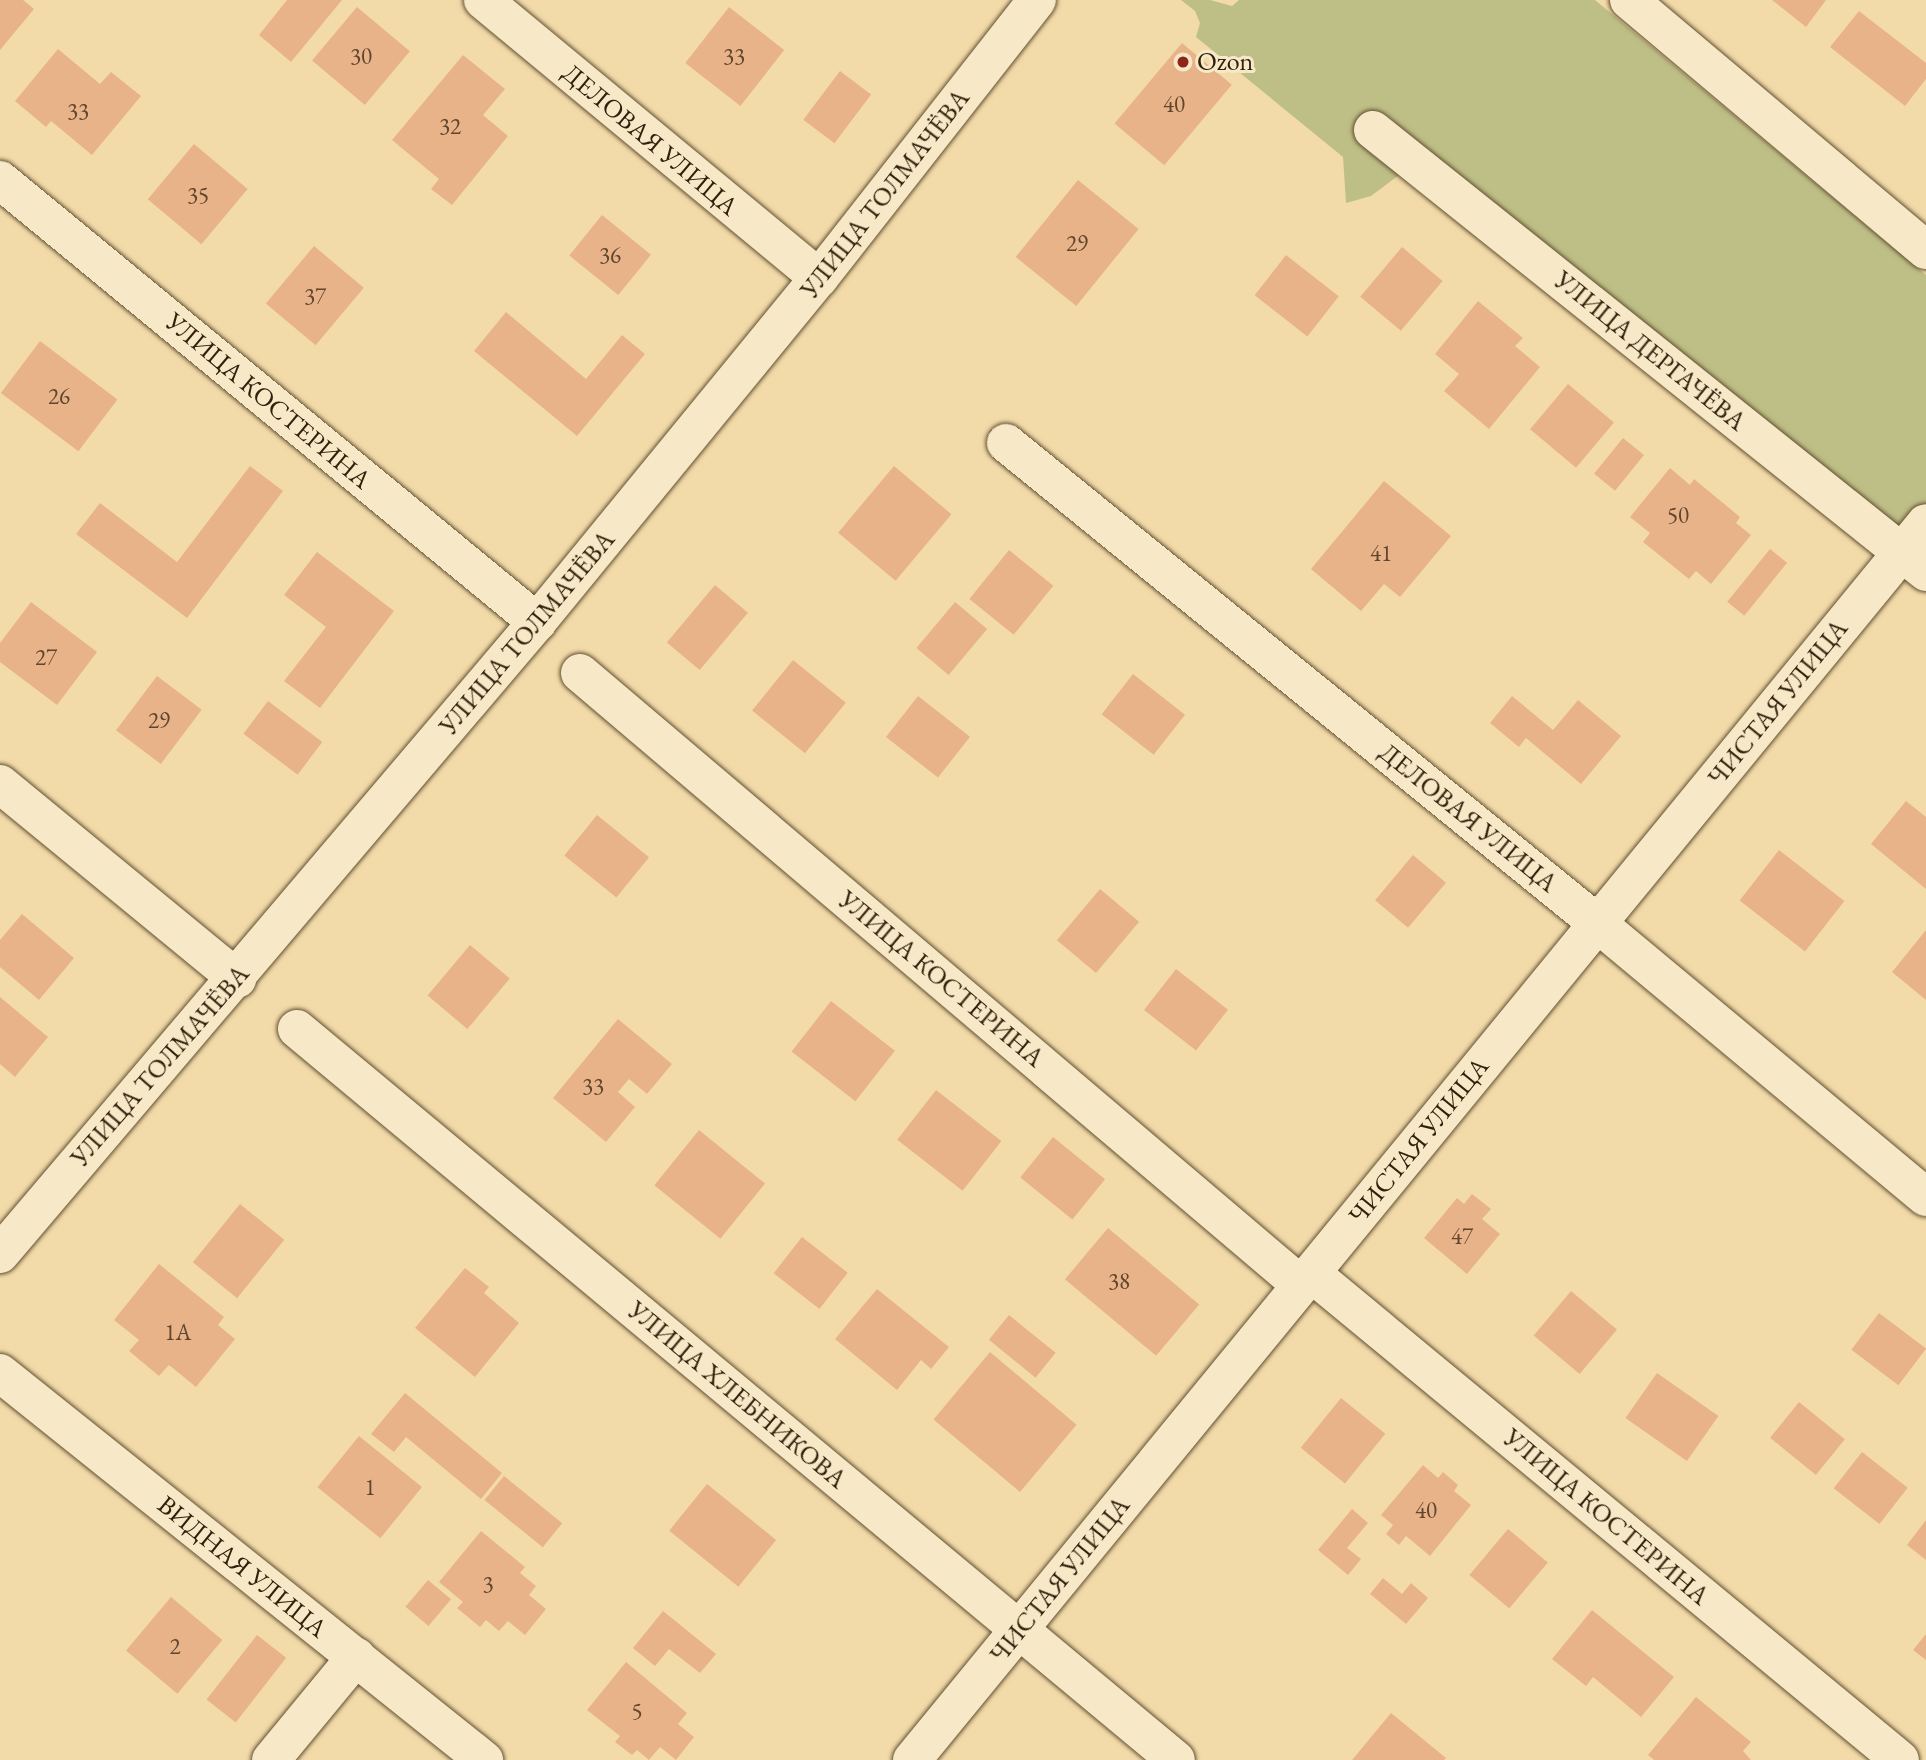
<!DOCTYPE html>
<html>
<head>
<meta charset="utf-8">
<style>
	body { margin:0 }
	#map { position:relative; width:1926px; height:1760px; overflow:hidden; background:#f3dba9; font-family:"EB Garamond",serif }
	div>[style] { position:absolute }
	.green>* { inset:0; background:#bebf86 }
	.building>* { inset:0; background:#e9b38a; transform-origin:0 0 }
	.roads { filter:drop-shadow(0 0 2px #625033) drop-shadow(0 0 2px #625033) }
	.street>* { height:38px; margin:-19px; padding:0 19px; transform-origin:19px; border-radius:19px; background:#f7e8c7 }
	.secondary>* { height:38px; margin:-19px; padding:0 19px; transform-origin:19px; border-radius:19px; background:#f7e8c7 }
	.dots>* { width:19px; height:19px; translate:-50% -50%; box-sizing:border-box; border:4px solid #f7e8c7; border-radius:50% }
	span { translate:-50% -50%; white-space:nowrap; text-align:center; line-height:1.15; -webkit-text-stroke:6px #f7e8c7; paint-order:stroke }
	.number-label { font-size:23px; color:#5f462c }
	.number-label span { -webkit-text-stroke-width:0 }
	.poi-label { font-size:26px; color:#31210c }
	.left { translate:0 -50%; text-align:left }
	.street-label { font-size:26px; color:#31210c }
</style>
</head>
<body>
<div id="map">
	<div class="green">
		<div style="clip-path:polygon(1181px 0,1210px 0,1232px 6px,1239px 0,1595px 0,1926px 275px,1926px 517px,1914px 531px,1882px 528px,1387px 116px,1374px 118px,1407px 169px,1371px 196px,1346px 203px,1343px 157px,1196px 37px,1200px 23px,1195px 11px)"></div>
	</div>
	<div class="building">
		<div style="clip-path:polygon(0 0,23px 0,34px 9px,0 50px)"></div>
		<div style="clip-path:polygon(287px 0,342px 0,291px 62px,259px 35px)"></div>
		<div style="clip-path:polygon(1772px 0,1826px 0,1806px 27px)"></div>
		<div style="left:357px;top:7px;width:69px;height:70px;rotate:40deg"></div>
		<div style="left:729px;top:7px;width:70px;height:71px;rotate:38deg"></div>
		<div style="clip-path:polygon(1859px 11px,1926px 63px,1926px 79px,1905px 106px,1830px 47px)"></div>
		<div style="left:1182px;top:43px;width:65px;height:105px;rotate:40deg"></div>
		<div style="clip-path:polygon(58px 49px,100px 84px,111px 72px,141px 96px,92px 155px,51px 121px,46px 127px,15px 101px)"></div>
		<div style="clip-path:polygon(463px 55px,505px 89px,483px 115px,508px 136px,452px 205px,431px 189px,439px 179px,392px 140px)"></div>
		<div style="left:840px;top:71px;width:39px;height:61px;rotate:37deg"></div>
		<div style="left:194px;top:144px;width:70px;height:72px;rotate:40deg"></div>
		<div style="left:1078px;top:180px;width:78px;height:99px;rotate:39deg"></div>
		<div style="left:602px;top:215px;width:63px;height:52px;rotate:39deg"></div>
		<div style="left:314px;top:246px;width:65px;height:75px;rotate:40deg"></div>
		<div style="left:1402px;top:247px;width:53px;height:65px;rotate:40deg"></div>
		<div style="left:1286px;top:255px;width:67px;height:51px;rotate:38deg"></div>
		<div style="clip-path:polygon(1478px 301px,1523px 338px,1515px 346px,1540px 367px,1489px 429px,1444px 391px,1459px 374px,1435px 354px)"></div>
		<div style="clip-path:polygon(506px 312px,586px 379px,622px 335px,645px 354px,577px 436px,474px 351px)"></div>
		<div style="left:40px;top:341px;width:97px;height:65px;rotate:37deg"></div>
		<div style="left:1568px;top:384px;width:60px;height:59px;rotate:40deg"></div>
		<div style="left:1623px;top:438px;width:27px;height:46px;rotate:39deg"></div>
		<div style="clip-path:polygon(250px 466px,283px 491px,187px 618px,76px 534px,100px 503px,177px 562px)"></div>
		<div style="left:894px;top:466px;width:75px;height:87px;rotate:40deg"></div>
		<div style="clip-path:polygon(1670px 468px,1690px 485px,1694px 479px,1740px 517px,1736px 523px,1751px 535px,1711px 584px,1696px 571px,1689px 579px,1643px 542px,1650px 533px,1630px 517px)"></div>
		<div style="clip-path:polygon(1384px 481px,1451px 536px,1400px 597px,1384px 584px,1361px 611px,1311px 569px)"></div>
		<div style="left:1770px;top:549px;width:22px;height:68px;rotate:39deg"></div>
		<div style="left:1009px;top:550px;width:57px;height:63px;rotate:39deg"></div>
		<div style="clip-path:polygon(317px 552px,394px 611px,320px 708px,284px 681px,326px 627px,284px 595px)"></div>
		<div style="left:715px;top:585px;width:43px;height:75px;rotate:40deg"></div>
		<div style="clip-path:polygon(31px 602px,97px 652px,57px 705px,0 662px,0 643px)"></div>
		<div style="left:955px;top:602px;width:42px;height:60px;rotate:40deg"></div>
		<div style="left:793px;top:660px;width:68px;height:65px;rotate:39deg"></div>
		<div style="left:1133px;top:674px;width:66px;height:51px;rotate:38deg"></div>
		<div style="left:157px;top:676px;width:56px;height:68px;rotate:37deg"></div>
		<div style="left:918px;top:696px;width:66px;height:52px;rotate:38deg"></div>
		<div style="clip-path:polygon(1512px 696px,1553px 730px,1578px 700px,1621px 736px,1581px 784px,1526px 738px,1519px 747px,1490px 723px)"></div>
		<div style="left:268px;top:701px;width:68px;height:41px;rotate:37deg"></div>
		<div style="clip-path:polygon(1906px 801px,1926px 817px,1926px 889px,1871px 844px)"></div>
		<div style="left:597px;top:815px;width:67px;height:52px;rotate:39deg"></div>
		<div style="left:1779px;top:850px;width:83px;height:64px;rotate:38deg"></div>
		<div style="left:1413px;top:855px;width:43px;height:59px;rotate:40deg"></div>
		<div style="left:1100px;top:889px;width:51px;height:67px;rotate:40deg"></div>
		<div style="clip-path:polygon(22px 914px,74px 958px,39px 1000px,0 967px,0 940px)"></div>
		<div style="clip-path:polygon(1926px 930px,1926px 1000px,1892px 972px)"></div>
		<div style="left:470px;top:945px;width:52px;height:66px;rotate:40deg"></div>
		<div style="left:1176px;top:969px;width:66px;height:52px;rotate:38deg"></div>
		<div style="clip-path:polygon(0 997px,48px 1037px,15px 1077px,0 1064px)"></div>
		<div style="left:831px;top:1001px;width:81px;height:64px;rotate:38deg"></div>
		<div style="clip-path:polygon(618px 1019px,672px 1064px,647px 1094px,629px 1079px,618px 1092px,635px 1107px,606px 1142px,553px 1098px)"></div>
		<div style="left:936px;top:1090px;width:83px;height:63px;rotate:38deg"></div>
		<div style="left:699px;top:1130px;width:85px;height:71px;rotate:39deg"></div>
		<div style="left:1053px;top:1137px;width:67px;height:52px;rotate:39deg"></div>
		<div style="clip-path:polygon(1472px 1194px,1491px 1209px,1482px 1219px,1500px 1234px,1467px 1274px,1424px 1238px,1457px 1198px,1464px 1204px)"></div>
		<div style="left:240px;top:1204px;width:57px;height:75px;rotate:39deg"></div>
		<div style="left:1108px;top:1228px;width:119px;height:67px;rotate:40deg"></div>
		<div style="left:802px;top:1237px;width:58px;height:46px;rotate:38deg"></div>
		<div style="clip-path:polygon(159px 1264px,224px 1317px,218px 1325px,235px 1339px,196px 1387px,169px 1365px,159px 1376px,129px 1351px,139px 1340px,114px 1320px)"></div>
		<div style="clip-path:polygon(465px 1268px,489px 1287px,484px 1293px,519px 1323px,475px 1377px,415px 1328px)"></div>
		<div style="clip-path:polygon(877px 1289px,949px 1347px,931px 1369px,921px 1360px,897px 1390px,835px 1339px)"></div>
		<div style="left:1571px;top:1291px;width:60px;height:58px;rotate:40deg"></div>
		<div style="left:1879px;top:1313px;width:59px;height:46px;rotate:37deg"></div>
		<div style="left:1009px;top:1315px;width:60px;height:32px;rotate:39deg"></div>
		<div style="left:990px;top:1352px;width:113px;height:88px;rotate:40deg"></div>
		<div style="left:1657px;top:1373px;width:75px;height:55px;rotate:35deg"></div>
		<div style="clip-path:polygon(405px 1393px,502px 1473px,481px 1499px,406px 1437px,394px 1452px,371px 1434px)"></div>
		<div style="left:1341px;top:1398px;width:57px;height:64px;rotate:39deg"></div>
		<div style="left:1799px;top:1402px;width:59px;height:46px;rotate:39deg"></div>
		<div style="left:359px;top:1436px;width:81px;height:66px;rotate:39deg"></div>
		<div style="left:1862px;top:1452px;width:58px;height:46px;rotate:38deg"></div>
		<div style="clip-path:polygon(1423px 1465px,1438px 1478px,1443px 1472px,1458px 1485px,1454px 1491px,1471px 1505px,1430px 1556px,1406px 1536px,1399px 1545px,1386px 1534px,1393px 1525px,1381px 1515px)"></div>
		<div style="left:504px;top:1476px;width:75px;height:31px;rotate:39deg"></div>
		<div style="left:707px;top:1484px;width:89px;height:60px;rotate:39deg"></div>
		<div style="clip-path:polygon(1352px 1509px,1368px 1523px,1347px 1548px,1361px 1559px,1348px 1575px,1318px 1550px)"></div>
		<div style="clip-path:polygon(1926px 1520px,1926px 1560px,1907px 1545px)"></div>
		<div style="left:1508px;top:1529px;width:52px;height:60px;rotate:40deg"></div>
		<div style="clip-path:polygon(481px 1531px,525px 1567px,520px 1573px,536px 1586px,529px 1595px,546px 1609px,525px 1635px,508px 1621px,499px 1631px,486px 1620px,480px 1627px,457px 1608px,463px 1602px,439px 1582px)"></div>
		<div style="clip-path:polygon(1383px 1578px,1402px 1594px,1411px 1583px,1428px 1598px,1406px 1624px,1370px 1594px)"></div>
		<div style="left:428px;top:1580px;width:30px;height:35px;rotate:40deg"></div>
		<div style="left:171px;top:1597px;width:67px;height:70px;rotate:40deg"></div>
		<div style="clip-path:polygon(1592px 1610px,1674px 1677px,1641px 1717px,1593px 1677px,1586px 1686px,1552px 1659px)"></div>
		<div style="clip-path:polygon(663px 1611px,716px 1654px,700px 1673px,669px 1649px,655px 1666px,633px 1648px)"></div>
		<div style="clip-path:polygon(1926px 1634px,1926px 1660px,1913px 1650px)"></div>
		<div style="left:257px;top:1635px;width:37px;height:82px;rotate:38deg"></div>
		<div style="clip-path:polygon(626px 1662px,687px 1713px,678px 1724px,694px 1737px,676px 1760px,660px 1747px,649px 1760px,637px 1750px,632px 1755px,615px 1742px,620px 1736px,587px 1710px)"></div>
		<div style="clip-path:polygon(1696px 1697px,1751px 1742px,1743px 1751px,1751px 1760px,1654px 1760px,1648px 1755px)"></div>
		<div style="clip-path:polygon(1391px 1713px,1446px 1758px,1444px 1760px,1352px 1760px)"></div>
	</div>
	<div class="roads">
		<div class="street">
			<div style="left:483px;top:0;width:436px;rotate:39.6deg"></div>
			<div style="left:1373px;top:130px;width:708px;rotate:38.63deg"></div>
			<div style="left:0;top:180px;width:696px;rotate:39.46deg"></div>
			<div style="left:1006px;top:443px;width:761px;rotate:39.08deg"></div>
			<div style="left:1597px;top:923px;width:428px;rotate:39.8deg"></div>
			<div style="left:580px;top:673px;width:946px;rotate:40.33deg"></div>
			<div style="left:0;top:784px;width:307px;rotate:39.4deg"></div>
			<div style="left:297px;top:1029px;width:1143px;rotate:39.75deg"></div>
			<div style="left:0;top:1254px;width:829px;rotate:-49.65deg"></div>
			<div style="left:537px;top:622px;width:445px;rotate:-50.7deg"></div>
			<div style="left:819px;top:278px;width:353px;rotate:-51.9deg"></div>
			<div style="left:1311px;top:1273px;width:764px;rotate:39.58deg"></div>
			<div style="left:0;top:1373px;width:620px;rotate:38.65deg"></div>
			<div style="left:271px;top:1760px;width:134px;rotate:-50.5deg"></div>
			<div style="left:912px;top:1760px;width:1599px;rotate:-50.66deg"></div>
		</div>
		<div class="secondary">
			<div style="left:1629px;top:0;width:388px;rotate:40.1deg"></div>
		</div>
	</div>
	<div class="dots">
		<div style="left:1183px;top:62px;background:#8f2418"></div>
	</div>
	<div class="number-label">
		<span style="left:361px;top:56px">30</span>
		<span style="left:734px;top:56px">33</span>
		<span style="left:1174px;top:104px">40</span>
		<span style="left:78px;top:111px">33</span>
		<span style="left:450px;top:126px">32</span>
		<span style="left:198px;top:195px">35</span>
		<span style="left:1077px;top:243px">29</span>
		<span style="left:610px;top:255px">36</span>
		<span style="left:315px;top:296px">37</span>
		<span style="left:59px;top:396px">26</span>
		<span style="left:1678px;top:515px">50</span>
		<span style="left:1381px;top:553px">41</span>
		<span style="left:46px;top:657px">27</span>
		<span style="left:159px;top:720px">29</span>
		<span style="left:593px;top:1086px">33</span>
		<span style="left:1462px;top:1236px">47</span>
		<span style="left:1119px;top:1281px">38</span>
		<span style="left:178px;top:1332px">1А</span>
		<span style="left:370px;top:1487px">1</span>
		<span style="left:1426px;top:1510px">40</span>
		<span style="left:488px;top:1584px">3</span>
		<span style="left:175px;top:1646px">2</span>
		<span style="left:637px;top:1711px">5</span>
	</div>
	<div class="poi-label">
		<span class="left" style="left:1197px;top:62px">Ozon</span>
	</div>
	<div class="street-label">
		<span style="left:650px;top:140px;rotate:40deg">ДЕЛОВАЯ УЛИЦА</span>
		<span style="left:885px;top:194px;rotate:-52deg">УЛИЦА ТОЛМАЧЁВА</span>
		<span style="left:1650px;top:351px;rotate:39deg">УЛИЦА ДЕРГАЧЁВА</span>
		<span style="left:268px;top:401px;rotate:40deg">УЛИЦА КОСТЕРИНА</span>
		<span style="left:527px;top:633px;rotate:-50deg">УЛИЦА ТОЛМАЧЁВА</span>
		<span style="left:1778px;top:703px;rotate:-51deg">ЧИСТАЯ УЛИЦА</span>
		<span style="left:1468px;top:818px;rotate:39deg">ДЕЛОВАЯ УЛИЦА</span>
		<span style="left:941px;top:979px;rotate:40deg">УЛИЦА КОСТЕРИНА</span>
		<span style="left:160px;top:1066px;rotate:-49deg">УЛИЦА ТОЛМАЧЁВА</span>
		<span style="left:1419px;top:1141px;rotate:-51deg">ЧИСТАЯ УЛИЦА</span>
		<span style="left:737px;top:1395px;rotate:40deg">УЛИЦА ХЛЕБНИКОВА</span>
		<span style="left:1606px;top:1517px;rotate:40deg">УЛИЦА КОСТЕРИНА</span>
		<span style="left:242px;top:1567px;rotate:39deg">ВИДНАЯ УЛИЦА</span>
		<span style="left:1060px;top:1580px;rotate:-51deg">ЧИСТАЯ УЛИЦА</span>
	</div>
</div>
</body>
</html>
